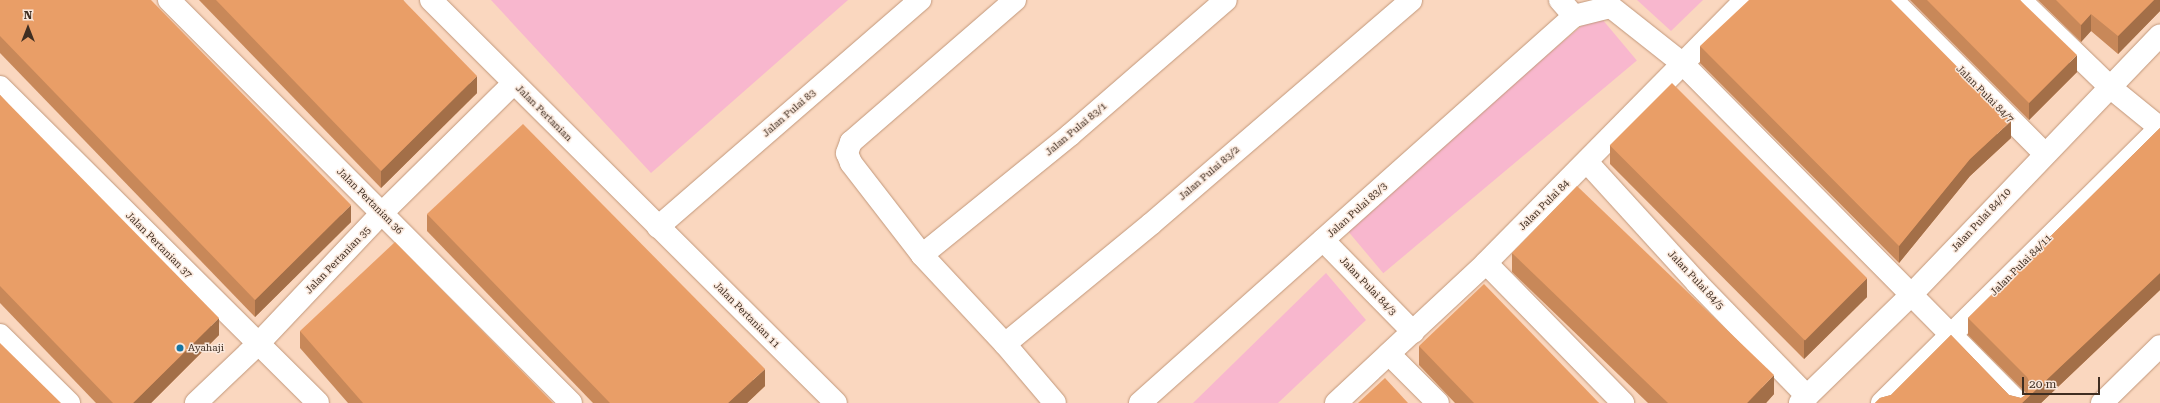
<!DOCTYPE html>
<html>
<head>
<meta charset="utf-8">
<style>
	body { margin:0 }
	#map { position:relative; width:2160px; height:403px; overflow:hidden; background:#fad7bf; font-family:"Roboto Serif",serif }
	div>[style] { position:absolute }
	.green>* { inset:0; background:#f8b7ce; transform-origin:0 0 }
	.roads { filter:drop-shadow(0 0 1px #c1977a) drop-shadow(0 0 1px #c1977a) }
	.minor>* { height:22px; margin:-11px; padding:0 11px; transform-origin:11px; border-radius:11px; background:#fff }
	.wall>* { inset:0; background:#c88859 }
	.shaded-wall>* { inset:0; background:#a36f48 }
	.building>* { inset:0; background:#e99e67; transform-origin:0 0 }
	.dots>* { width:11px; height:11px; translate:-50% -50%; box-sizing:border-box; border:2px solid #fae8dc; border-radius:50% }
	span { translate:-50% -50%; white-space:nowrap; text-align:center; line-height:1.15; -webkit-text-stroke:3px #fae8dc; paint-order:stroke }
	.street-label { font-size:10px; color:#3f2e22 }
	.poi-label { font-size:10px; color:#3f2e22 }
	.left { translate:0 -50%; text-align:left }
	.north { position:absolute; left:8px; top:8px; width:40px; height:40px; -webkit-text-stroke:3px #fae8dc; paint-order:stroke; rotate:0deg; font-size:11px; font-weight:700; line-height:16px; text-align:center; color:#3f2e22 }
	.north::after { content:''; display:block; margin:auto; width:14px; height:18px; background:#3f2e22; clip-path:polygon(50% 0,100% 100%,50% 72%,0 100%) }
	.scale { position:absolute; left:2022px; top:377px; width:78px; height:18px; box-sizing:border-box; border:2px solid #3f2e22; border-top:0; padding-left:5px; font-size:12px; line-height:14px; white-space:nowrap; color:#3f2e22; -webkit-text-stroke:3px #fae8dc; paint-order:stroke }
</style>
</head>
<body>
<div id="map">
	<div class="green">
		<div style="clip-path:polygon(491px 0,848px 0,651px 173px)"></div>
		<div style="clip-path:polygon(1637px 0,1703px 0,1671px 31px)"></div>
		<div style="left:1597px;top:13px;width:62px;height:331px;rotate:50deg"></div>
		<div style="clip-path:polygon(1326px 273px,1366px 320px,1278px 403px,1193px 403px)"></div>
	</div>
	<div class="roads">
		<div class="minor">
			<div style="left:169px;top:0;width:569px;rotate:45.07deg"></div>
			<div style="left:431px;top:0;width:571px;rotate:44.86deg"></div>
			<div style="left:1015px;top:0;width:217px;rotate:139.1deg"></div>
			<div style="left:851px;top:142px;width:12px;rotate:110deg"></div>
			<div style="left:847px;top:153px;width:11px;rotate:68deg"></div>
			<div style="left:851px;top:163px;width:116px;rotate:52.3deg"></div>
			<div style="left:922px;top:255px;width:122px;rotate:47deg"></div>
			<div style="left:1005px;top:344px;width:77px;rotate:49.7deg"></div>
			<div style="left:1560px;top:0;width:21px;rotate:49deg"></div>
			<div style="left:1892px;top:0;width:216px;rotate:45.2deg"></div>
			<div style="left:2020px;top:0;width:127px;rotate:44deg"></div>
			<div style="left:2111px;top:88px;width:63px;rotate:39.2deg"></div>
			<div style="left:0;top:87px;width:448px;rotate:44.8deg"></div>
			<div style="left:1587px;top:162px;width:164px;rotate:47.7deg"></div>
			<div style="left:1697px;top:283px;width:158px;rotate:45.8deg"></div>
			<div style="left:658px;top:227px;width:347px;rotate:-40.9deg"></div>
			<div style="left:1323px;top:240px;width:129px;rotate:45.6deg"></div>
			<div style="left:922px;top:255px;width:191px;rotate:-39deg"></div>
			<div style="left:1070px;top:135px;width:206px;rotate:-40.9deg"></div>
			<div style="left:1486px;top:263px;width:196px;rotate:45.6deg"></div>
			<div style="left:0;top:335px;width:97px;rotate:44.6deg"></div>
			<div style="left:1005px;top:344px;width:189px;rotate:-39.4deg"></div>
			<div style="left:1151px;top:224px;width:343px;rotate:-40.7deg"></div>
			<div style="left:1389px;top:354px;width:69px;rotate:45deg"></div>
			<div style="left:196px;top:403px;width:86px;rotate:-43.6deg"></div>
			<div style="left:258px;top:344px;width:180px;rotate:-46.6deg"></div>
			<div style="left:382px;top:213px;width:185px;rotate:-44.6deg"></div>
			<div style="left:1140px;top:403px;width:581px;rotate:-41.72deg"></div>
			<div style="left:1574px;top:16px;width:38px;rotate:-14deg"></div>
			<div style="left:1611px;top:7px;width:90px;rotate:38.3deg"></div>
			<div style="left:1682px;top:63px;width:478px;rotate:45.3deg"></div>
			<div style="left:1336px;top:403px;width:205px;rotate:-43deg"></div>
			<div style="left:1486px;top:263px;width:369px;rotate:-45.4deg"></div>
			<div style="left:1800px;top:403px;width:153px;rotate:-44.2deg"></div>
			<div style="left:1910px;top:296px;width:361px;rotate:-46.2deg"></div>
			<div style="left:1882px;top:403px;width:391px;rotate:-44.7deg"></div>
			<div style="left:2102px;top:403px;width:81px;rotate:-44.5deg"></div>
		</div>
	</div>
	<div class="wall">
		<div style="clip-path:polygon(0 0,351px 222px,255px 317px,0 53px)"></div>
		<div style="clip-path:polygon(199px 0,403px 0,477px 93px,381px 188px)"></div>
		<div style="clip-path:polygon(1910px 0,2020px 0,2077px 72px,2029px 120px)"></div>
		<div style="clip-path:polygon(2038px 0,2160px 0,2160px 11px,2118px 54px,2091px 31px,2081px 42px)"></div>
		<div style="clip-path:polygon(1700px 46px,2011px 138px,1970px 176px,1899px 263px,1700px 63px)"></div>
		<div style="clip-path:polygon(0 95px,219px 335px,151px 403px,96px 403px,0 303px)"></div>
		<div style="clip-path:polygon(2160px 128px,2160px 290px,2041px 403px,1875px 403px,1880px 398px,1891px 395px,1951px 335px,2009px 395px,2021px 398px,2027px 394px,1968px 335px,1968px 318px)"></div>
		<div style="clip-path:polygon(1610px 145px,1867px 297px,1804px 359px,1610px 164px)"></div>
		<div style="clip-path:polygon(427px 214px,765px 386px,747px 403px,593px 403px,427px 231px)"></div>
		<div style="clip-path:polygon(1512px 253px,1774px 394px,1766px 403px,1648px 403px,1512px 272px)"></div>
		<div style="clip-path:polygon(300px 331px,553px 403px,348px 403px,300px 348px)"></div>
		<div style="clip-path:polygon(1419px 346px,1599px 403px,1455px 403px,1419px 365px)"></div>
	</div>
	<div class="shaded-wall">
		<div style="clip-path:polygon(2154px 0,2160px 0,2160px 11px,2118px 54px,2118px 36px)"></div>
		<div style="clip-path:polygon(2091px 14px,2091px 31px,2081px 42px,2081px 25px)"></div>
		<div style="clip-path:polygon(2077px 55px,2077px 72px,2029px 120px,2029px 103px)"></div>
		<div style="clip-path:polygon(477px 76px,477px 93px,381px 188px,381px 171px)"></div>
		<div style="clip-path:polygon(2011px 121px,2011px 138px,1970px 176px,1899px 263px,1899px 246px,1970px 159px)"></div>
		<div style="clip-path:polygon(351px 205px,351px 222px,255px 317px,255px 300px)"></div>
		<div style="clip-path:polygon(2160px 273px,2160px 290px,2041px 403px,2022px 403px)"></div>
		<div style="clip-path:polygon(1867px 278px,1867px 297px,1804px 359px,1804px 339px)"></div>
		<div style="clip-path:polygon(219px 318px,219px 335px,151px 403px,133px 403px)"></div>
		<div style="clip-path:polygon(765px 369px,765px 386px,747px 403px,728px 403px)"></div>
		<div style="clip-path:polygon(1774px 375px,1774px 394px,1766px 403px,1747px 403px)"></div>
	</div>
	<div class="building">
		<div style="clip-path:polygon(0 0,151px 0,351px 205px,255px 300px,0 36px)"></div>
		<div style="clip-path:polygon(216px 0,403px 0,477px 76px,381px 171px)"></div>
		<div style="clip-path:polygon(1749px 0,1891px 0,2011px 121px,1970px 159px,1899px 246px,1700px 46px)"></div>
		<div style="clip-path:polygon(1927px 0,2020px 0,2077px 55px,2029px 103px)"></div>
		<div style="clip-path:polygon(2056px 0,2154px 0,2118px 36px,2091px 14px,2081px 25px)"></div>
		<div style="left:1672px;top:83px;width:276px;height:88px;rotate:45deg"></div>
		<div style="clip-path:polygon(0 95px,219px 318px,133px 403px,113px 403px,0 286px)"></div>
		<div style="clip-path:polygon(523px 124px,765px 369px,728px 403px,610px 403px,427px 214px)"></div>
		<div style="clip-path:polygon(2160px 128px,2160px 273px,2022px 403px,1875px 403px,1880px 398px,1891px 395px,1951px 335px,2009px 395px,2021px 398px,2027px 394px,2030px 383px,2027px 377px,1968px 318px)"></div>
		<div style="clip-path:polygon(1577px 186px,1774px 375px,1747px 403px,1668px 403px,1512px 253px)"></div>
		<div style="clip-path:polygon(395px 242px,553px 403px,363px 403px,300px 331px)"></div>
		<div style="clip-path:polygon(1484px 284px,1599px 403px,1474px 403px,1419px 346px)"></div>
		<div style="clip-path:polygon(0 343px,61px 403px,0 403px)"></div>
		<div style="clip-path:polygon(1385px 378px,1408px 403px,1358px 403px)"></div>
	</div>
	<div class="dots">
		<div style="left:180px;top:348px;background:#1676a3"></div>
	</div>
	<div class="street-label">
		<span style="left:1985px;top:94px;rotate:45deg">Jalan Pulai 84/7</span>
		<span style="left:544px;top:113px;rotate:45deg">Jalan Pertanian</span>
		<span style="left:789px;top:113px;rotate:-41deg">Jalan Pulai 83</span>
		<span style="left:1076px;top:129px;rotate:-40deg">Jalan Pulai 83/1</span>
		<span style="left:1209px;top:173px;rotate:-41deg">Jalan Pulai 83/2</span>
		<span style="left:370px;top:201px;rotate:45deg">Jalan Pertanian 36</span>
		<span style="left:1544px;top:205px;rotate:-45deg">Jalan Pulai 84</span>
		<span style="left:1357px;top:210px;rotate:-42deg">Jalan Pulai 83/3</span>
		<span style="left:1981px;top:220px;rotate:-47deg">Jalan Pulai 84/10</span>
		<span style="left:159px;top:245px;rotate:45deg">Jalan Pertanian 37</span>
		<span style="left:338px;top:260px;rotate:-46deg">Jalan Pertanian 35</span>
		<span style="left:2021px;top:265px;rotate:-45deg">Jalan Pulai 84/11</span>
		<span style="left:1696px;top:280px;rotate:47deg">Jalan Pulai 84/5</span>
		<span style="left:1368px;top:286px;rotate:46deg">Jalan Pulai 84/3</span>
		<span style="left:747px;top:315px;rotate:45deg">Jalan Pertanian 11</span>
	</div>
	<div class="poi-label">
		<span class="left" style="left:188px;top:348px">Ayahaji</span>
	</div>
	<div class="north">N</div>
	<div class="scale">20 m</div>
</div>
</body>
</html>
